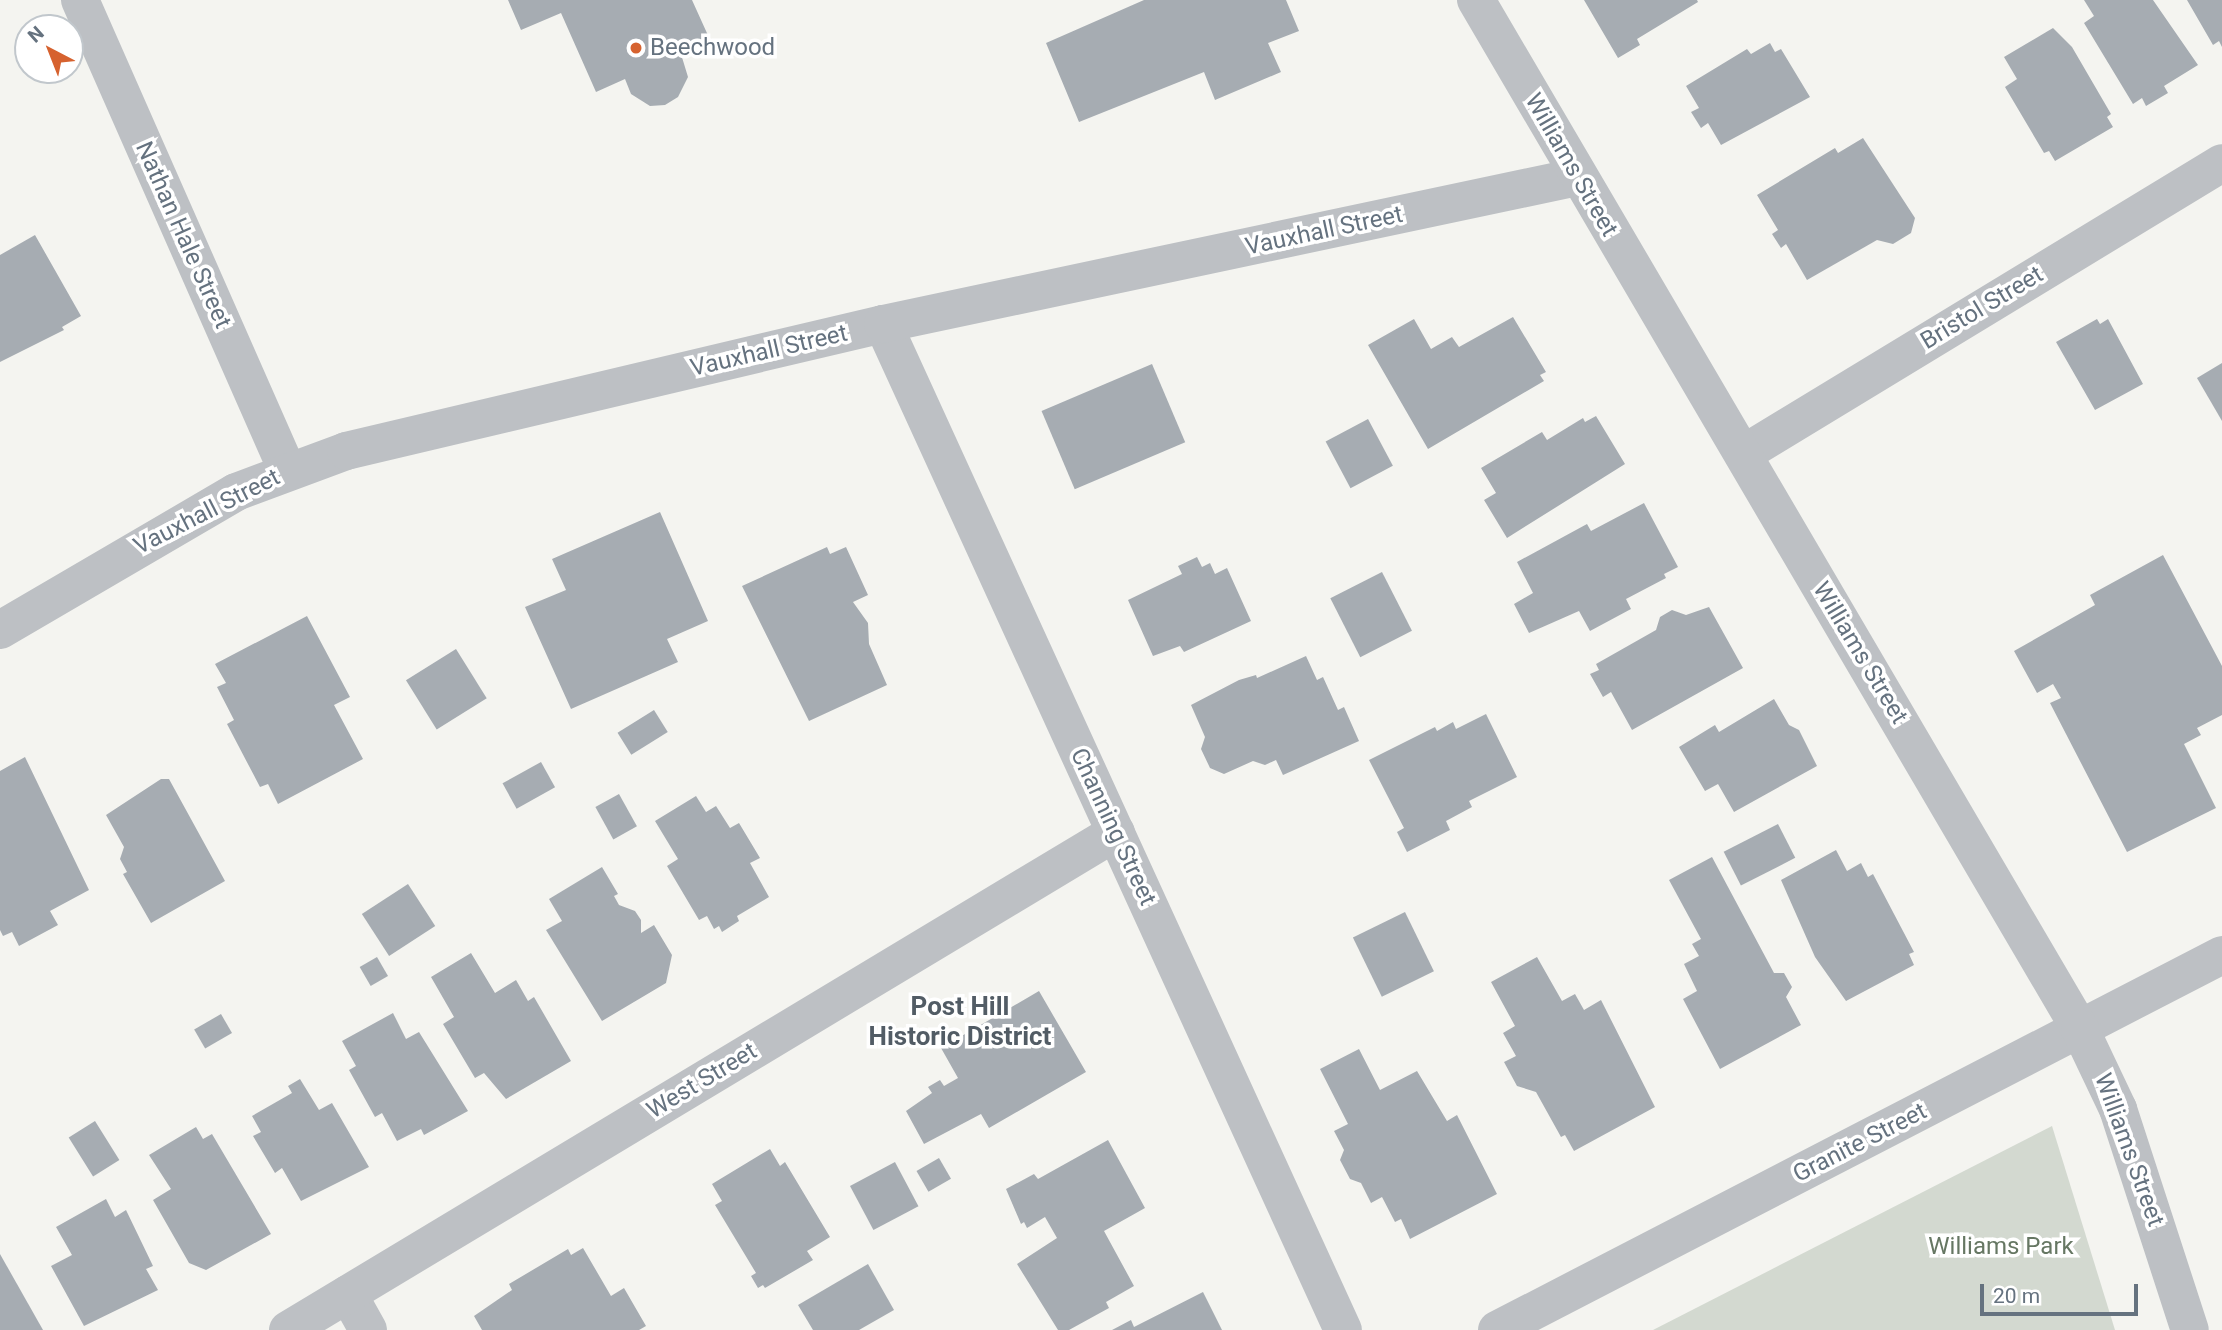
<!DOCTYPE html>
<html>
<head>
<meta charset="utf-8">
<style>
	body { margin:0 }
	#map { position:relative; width:2222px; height:1330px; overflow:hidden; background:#f4f4f0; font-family:Roboto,sans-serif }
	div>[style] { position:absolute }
	.green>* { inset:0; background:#d3d9d0 }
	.building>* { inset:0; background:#a6acb2; transform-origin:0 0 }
	.minor>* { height:38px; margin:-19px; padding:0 19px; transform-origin:19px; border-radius:19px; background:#bdc0c4 }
	.tertiary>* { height:38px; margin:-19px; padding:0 19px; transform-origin:19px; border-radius:19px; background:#bdc0c4 }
	.dots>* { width:19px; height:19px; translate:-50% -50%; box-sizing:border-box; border:4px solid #fff; border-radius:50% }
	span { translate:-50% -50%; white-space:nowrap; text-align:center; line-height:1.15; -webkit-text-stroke:7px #fff; paint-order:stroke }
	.poi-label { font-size:24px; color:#65727f }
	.left { translate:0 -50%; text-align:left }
	.street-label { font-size:24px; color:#65727f }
	.park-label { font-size:24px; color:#667763 }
	.neighbourhood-label { font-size:26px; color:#525c65; font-weight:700 }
	.north { position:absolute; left:14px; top:14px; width:70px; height:70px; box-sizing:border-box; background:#fff; border:2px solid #c1c7cc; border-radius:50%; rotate:318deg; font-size:19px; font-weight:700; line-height:28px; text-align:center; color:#65727f }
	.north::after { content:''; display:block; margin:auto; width:24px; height:32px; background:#d6622f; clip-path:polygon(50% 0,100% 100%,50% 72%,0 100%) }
	.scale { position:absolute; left:1980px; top:1284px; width:158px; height:32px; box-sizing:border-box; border:4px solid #65727f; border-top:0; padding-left:9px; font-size:21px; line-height:24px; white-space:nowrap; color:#65727f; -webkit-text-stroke:5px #fff; paint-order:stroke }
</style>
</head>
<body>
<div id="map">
	<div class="green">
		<div style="clip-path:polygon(2052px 1126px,2115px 1330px,1653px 1330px)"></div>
	</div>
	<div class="building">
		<div style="clip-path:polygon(508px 0,692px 0,711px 42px,681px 54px,688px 77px,678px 97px,665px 105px,650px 106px,631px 94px,625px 79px,596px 92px,561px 13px,521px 30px)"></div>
		<div style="clip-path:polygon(1144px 0,1286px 0,1299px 31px,1268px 43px,1281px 72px,1215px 100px,1204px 72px,1079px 122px,1046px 43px)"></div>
		<div style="clip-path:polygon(1584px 0,1697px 0,1698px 2px,1637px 39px,1640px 45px,1618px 58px)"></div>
		<div style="clip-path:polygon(2084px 0,2153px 0,2198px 65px,2164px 86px,2168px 93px,2146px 106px,2142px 98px,2133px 104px,2084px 23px,2094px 16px)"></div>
		<div style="clip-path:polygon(2187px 0,2222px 0,2222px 47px,2219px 41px,2213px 45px)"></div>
		<div style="clip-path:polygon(2053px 28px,2072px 47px,2111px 114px,2107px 117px,2113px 127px,2055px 161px,2049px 151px,2044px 153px,2005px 87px,2017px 79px,2004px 57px)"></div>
		<div style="clip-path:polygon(1770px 43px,1775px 52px,1781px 49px,1810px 97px,1721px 145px,1708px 123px,1701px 128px,1691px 112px,1699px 108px,1686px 86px,1747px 49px,1751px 54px)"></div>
		<div style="clip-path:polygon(1863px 138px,1915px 218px,1911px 233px,1893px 244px,1877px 240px,1807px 280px,1786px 244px,1781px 248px,1772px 234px,1778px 230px,1757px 195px,1835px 148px,1838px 153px)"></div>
		<div style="clip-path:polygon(35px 235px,81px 316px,62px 327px,64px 330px,0 362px,0 255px)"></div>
		<div style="clip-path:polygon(1513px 317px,1546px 372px,1540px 375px,1544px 381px,1428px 449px,1368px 345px,1414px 319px,1431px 349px,1452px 337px,1459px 347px)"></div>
		<div style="clip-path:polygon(2097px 319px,2100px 324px,2108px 319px,2143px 384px,2095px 410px,2056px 342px)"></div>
		<div style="clip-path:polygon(2222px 363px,2222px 421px,2197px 378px)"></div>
		<div style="left:1152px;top:364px;width:85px;height:120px;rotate:67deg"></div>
		<div style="clip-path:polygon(1596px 416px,1625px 464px,1507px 538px,1484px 500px,1496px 493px,1481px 468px,1542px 432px,1547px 440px,1583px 418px,1585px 422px)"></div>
		<div style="left:1368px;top:419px;width:53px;height:48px;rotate:62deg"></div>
		<div style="clip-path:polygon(1644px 503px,1678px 567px,1664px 574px,1666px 578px,1626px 599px,1631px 609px,1590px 631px,1579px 611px,1529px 633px,1514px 604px,1533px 593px,1517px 562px,1587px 524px,1591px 531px)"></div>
		<div style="clip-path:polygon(660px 512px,708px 621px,667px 639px,678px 662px,571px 709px,525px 607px,566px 590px,552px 559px)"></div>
		<div style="clip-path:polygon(827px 547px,830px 554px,846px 547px,868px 595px,853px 602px,868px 623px,869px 644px,887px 685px,809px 721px,742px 586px)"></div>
		<div style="clip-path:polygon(2163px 555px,2222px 666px,2222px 715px,2197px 728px,2201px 735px,2184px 744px,2216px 808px,2127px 852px,2050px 703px,2061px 698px,2053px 684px,2037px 693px,2014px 651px,2095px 605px,2090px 595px)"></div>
		<div style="clip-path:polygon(1197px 557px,1202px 567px,1210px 563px,1215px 574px,1227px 568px,1251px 621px,1184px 652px,1180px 646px,1153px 656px,1128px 600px,1182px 574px,1178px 566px)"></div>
		<div style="left:1382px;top:572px;width:66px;height:58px;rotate:63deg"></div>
		<div style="clip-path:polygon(1709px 607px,1743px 668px,1632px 730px,1611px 692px,1603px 697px,1590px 674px,1599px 670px,1596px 664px,1656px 630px,1660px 617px,1672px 610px,1686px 615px)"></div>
		<div style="clip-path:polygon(307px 616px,350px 697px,334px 705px,363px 759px,278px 804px,268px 784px,260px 787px,227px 724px,234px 720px,217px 687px,226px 683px,215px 664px)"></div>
		<div style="left:456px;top:649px;width:58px;height:59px;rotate:58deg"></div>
		<div style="clip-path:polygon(1306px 656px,1317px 680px,1323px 677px,1338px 710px,1344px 707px,1359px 741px,1283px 775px,1276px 760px,1265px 765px,1253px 761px,1224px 774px,1210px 768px,1201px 749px,1205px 737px,1191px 705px,1239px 680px,1256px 675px,1257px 678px)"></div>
		<div style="clip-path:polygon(1774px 699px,1789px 725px,1799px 730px,1817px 766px,1734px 812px,1718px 784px,1705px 791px,1679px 747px,1715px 725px,1719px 732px)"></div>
		<div style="left:654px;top:710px;width:26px;height:43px;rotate:58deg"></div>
		<div style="clip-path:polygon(1486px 714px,1517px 777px,1469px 801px,1472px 807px,1446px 821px,1450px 830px,1407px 852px,1397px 832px,1404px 828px,1369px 760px,1435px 727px,1437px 731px,1453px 722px,1456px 729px)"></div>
		<div style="clip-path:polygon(25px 757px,89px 890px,50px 911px,58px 925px,19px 946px,12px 932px,3px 936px,0 930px,0 771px)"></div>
		<div style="left:541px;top:762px;width:29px;height:44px;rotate:61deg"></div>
		<div style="clip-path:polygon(161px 779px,169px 779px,225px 881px,151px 923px,123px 874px,127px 872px,120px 859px,124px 847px,106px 815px)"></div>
		<div style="left:619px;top:794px;width:37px;height:27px;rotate:61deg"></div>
		<div style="clip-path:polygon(696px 796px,706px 812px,716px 806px,730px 828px,739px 823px,760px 858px,750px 863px,769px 897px,737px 916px,739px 921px,722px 932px,719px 926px,714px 929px,707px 916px,699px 920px,667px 866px,678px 859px,655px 821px)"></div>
		<div style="left:1778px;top:824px;width:38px;height:61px;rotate:63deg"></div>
		<div style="clip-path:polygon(1836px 850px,1847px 871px,1861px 863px,1868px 877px,1873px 874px,1914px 952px,1909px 954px,1914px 965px,1846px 1001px,1815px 957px,1781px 880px)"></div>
		<div style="clip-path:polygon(1712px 857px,1774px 973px,1784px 973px,1792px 987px,1786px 997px,1801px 1025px,1720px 1069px,1683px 999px,1697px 991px,1684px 964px,1699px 956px,1692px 944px,1701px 939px,1669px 880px)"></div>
		<div style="clip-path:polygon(602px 867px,618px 894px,614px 896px,619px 905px,635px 911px,641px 920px,641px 933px,654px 925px,672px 955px,666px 983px,602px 1021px,546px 930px,562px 921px,549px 899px)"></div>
		<div style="left:408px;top:884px;width:50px;height:55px;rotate:57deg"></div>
		<div style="left:1405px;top:912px;width:66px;height:58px;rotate:64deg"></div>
		<div style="clip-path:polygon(471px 953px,495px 993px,516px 980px,528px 1001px,534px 997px,571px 1061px,506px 1099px,484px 1073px,475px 1078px,443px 1024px,454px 1017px,431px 977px)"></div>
		<div style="left:377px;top:957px;width:22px;height:20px;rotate:60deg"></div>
		<div style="clip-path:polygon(1537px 957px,1562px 1001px,1575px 994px,1584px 1010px,1601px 1000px,1655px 1107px,1574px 1151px,1565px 1135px,1561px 1137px,1536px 1092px,1517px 1086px,1504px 1062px,1516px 1056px,1503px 1033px,1515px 1026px,1491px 982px)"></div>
		<div style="clip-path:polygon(1039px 991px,1086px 1072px,989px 1128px,981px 1114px,924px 1144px,906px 1111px,932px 1093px,928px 1087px,940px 1080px,944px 1086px,958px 1078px,941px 1048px)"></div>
		<div style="clip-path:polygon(393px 1013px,406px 1039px,419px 1032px,468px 1111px,424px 1135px,421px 1129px,397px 1141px,382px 1113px,375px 1117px,349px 1070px,356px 1066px,342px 1041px)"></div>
		<div style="left:221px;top:1014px;width:22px;height:31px;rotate:60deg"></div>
		<div style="clip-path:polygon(1359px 1049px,1380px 1090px,1417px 1071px,1447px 1121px,1457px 1115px,1497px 1194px,1410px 1239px,1401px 1219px,1395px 1222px,1382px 1197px,1371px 1203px,1361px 1183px,1350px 1179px,1340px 1160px,1344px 1150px,1334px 1131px,1348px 1124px,1320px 1069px)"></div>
		<div style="clip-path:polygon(300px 1079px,319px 1110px,332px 1103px,369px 1167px,301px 1201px,282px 1168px,275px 1173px,253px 1136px,261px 1132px,252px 1116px,292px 1093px,288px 1086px)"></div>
		<div style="left:95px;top:1121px;width:46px;height:31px;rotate:58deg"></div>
		<div style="clip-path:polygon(196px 1127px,203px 1139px,212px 1134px,271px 1234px,206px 1270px,189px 1263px,153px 1200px,171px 1189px,149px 1155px)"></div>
		<div style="clip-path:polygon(1108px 1140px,1145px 1208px,1104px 1231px,1134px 1286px,1106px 1302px,1109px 1308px,1069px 1330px,1058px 1330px,1017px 1264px,1057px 1238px,1045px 1217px,1027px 1228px,1024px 1222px,1021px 1224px,1006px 1189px,1034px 1174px,1038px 1179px)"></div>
		<div style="clip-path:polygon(770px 1149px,780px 1166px,785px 1162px,830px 1237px,807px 1251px,813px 1260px,765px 1288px,763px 1285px,758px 1288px,751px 1276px,756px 1273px,715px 1205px,722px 1201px,712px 1184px)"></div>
		<div style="left:939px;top:1158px;width:24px;height:26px;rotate:60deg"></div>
		<div style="left:895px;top:1162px;width:50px;height:51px;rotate:62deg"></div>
		<div style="clip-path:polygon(106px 1199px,115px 1217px,126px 1210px,153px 1266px,146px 1269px,158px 1290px,84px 1326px,51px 1266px,72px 1255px,56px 1227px)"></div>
		<div style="clip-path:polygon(583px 1248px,611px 1296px,624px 1288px,646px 1326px,639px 1330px,482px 1330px,474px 1316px,512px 1290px,509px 1284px,568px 1249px,571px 1255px)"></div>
		<div style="clip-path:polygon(0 1254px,43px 1330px,0 1330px)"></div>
		<div style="clip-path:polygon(868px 1264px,894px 1310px,859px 1330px,813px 1330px,798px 1305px)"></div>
		<div style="clip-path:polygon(1203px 1292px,1222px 1330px,1112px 1330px,1131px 1320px,1134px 1327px)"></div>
	</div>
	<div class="minor">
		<div style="left:80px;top:0;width:514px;rotate:66.23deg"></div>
		<div style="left:883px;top:324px;width:1106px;rotate:65.43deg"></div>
		<div style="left:1743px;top:454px;width:560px;rotate:-31.28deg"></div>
		<div style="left:0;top:630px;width:273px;rotate:-30.3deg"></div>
		<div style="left:236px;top:492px;width:117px;rotate:-20.4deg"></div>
		<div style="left:346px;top:451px;width:552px;rotate:-13.31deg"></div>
		<div style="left:883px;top:324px;width:709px;rotate:-11.96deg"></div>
		<div style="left:348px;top:1294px;width:41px;rotate:60.9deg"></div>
		<div style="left:288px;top:1330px;width:966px;rotate:-31.02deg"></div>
		<div style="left:1497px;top:1330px;width:816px;rotate:-27.35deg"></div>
	</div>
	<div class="tertiary">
		<div style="left:1476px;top:0;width:1193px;rotate:59.59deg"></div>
		<div style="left:2080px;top:1029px;width:89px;rotate:64.6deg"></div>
		<div style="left:2118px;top:1109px;width:232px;rotate:72deg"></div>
	</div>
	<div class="dots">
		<div style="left:636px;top:48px;background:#d6622f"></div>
	</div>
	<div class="poi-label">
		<span class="left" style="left:650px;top:48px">Beechwood</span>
	</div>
	<div class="street-label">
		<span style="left:1571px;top:165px;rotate:60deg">Williams Street</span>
		<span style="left:1324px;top:231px;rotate:-12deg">Vauxhall Street</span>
		<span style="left:183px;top:235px;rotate:66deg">Nathan Hale Street</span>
		<span style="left:1982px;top:308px;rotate:-31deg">Bristol Street</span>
		<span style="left:769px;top:351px;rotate:-13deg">Vauxhall Street</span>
		<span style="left:207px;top:512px;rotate:-27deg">Vauxhall Street</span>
		<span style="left:1860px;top:653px;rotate:59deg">Williams Street</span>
		<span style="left:1113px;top:827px;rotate:65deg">Channing Street</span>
		<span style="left:702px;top:1081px;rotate:-31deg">West Street</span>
		<span style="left:1860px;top:1143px;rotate:-27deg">Granite Street</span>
		<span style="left:2129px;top:1150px;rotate:70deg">Williams Street</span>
	</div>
	<div class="park-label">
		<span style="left:2001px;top:1247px">Williams Park</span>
	</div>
	<div class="neighbourhood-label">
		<span style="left:960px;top:1022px">Post Hill<br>Historic District</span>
	</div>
	<div class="north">N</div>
	<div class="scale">20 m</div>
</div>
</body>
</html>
